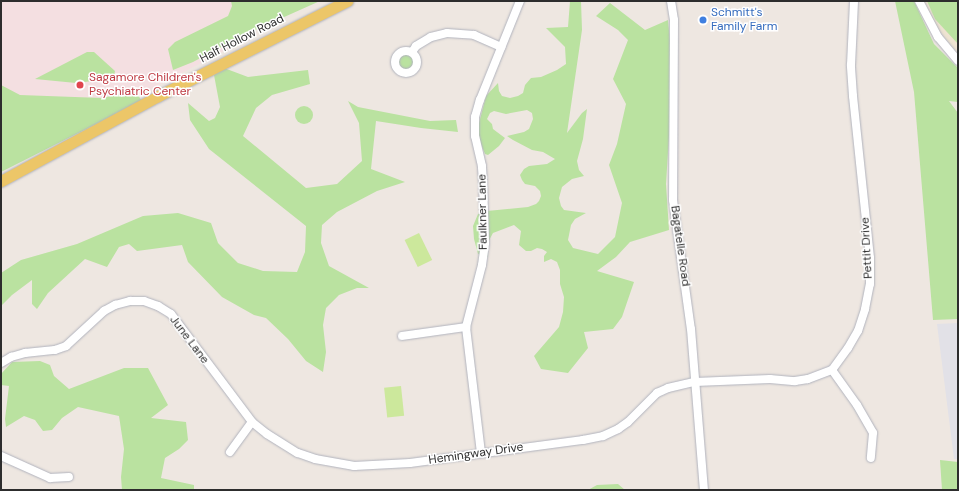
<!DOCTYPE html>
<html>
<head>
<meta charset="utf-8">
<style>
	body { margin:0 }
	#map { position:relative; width:959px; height:491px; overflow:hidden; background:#eee7e1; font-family:"DM Sans",sans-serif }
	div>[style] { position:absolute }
	.industrial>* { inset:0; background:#e2e1e7 }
	.education>* { inset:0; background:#eee3d1 }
	.medical>* { inset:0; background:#f4dfe1 }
	.green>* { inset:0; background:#bae2a0 }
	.round { border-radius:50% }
	.pitch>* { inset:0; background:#cce89c; transform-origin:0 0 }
	.roads { filter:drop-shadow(0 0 1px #b1b3bd) drop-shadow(0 0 1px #b1b3bd) }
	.minor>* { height:8px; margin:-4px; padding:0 4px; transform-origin:4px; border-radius:4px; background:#fff }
	.minor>.ring { margin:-4px; padding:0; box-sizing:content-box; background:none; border:8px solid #fff; border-radius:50% }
	.major>* { height:11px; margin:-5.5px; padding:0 5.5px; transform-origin:5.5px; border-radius:5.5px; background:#ecc668 }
	.dots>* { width:11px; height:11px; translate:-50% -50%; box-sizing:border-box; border:2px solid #fff; border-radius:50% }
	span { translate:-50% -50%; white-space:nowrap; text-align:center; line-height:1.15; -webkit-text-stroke:3px #fff; paint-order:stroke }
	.shop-label { font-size:12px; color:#366cbe }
	.left { translate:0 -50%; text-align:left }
	.street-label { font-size:12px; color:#2d2d2d }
	.health-label { font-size:12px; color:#be3a42 }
	.frame { position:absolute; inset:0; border:2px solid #2d2d2d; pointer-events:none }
</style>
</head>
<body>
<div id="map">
	<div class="industrial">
		<div style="clip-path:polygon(958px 323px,958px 459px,954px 459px,937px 324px)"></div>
	</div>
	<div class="education">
		<div style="clip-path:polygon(922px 1px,958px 1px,958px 54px,936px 27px)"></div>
	</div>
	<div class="medical">
		<div style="clip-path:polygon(1px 1px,238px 1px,257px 34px,16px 159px,1px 135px)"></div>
	</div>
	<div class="green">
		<div style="clip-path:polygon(231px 1px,320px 1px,242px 36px,193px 62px,173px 70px,168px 49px,175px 42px,228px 16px,232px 6px)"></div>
		<div style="clip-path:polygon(570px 1px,581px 1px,582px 30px,567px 133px,582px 113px,587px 109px,583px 139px,577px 161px,579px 170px,584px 176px,572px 179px,562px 187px,559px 198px,561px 206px,564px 210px,586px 213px,575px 219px,571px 225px,568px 240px,573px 248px,598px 254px,615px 237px,622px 203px,609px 165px,617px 144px,626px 104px,613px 79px,628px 40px,618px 30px,596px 16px,610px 3px,645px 30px,668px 20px,673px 72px,666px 184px,669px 230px,630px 242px,616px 257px,597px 271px,634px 282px,622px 317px,613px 329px,584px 332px,588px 348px,568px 373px,541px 369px,534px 356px,559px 327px,563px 312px,564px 297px,560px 284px,560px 270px,557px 262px,551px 259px,544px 262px,544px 256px,547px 252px,542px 249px,537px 248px,531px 251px,526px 251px,519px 245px,521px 231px,514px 225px,493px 233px,487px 244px,488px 257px,478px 254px,474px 239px,473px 226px,478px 214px,487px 211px,528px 207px,536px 204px,539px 201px,541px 196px,540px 191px,535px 186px,525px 184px,522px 180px,520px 175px,524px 169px,529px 166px,547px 164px,555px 159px,543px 152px,532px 150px,513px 140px,507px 136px,524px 132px,529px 129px,533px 119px,532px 113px,527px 110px,506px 114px,494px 111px,490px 113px,487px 119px,492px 124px,493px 129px,505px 138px,499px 146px,488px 155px,485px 154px,480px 142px,478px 127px,486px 96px,498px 83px,499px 91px,502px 96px,510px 98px,518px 96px,523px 93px,525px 85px,531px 78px,541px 77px,557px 70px,566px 64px,565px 47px,546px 28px,568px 27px)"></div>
		<div style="clip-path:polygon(895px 1px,914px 1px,934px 44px,958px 68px,958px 102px,949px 101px,958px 113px,958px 319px,933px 320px,914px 92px)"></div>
		<div style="clip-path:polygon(927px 1px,958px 1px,958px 44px,935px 19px)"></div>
		<div class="round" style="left:396px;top:52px;width:20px;height:20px"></div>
		<div style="clip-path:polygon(87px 52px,94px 52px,115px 71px,114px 76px,109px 79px,76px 83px,35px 79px)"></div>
		<div style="clip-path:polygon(224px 68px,248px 77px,308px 70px,310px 84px,272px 95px,256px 108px,243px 136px,306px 188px,337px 184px,362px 161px,359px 123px,348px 101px,358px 107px,430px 121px,456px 120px,458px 132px,421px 128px,376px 121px,371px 169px,405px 182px,377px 191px,337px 212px,322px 225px,321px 243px,329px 266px,369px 288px,357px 288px,339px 295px,326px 308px,323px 325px,326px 352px,323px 372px,306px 361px,288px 339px,266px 318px,254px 315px,222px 297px,188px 262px,182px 245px,137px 251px,129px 244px,119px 247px,107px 267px,85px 259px,48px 293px,37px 309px,32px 304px,32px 280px,12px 295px,1px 306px,1px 273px,21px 260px,77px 244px,143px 216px,178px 213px,211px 223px,218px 243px,238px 263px,263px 271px,297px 272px,305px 252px,306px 226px,209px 149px,190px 120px,188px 103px,209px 121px,215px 118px,220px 107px,214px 75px)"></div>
		<div style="clip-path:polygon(1px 85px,20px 95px,102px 98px,135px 91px,142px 101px,1px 172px)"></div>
		<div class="round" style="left:295px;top:106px;width:18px;height:18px"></div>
		<div style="clip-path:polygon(40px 361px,50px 365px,54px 376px,69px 389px,124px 368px,148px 368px,168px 405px,151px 418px,186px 422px,188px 440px,179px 449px,165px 458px,161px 478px,194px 485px,194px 490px,122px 490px,121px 477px,124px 449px,119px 416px,78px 407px,62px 418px,52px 430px,43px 431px,35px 420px,24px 416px,6px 427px,5px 419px,9px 386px,1px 385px,1px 374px,12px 362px)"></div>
		<div style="clip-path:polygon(940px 460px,958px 462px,958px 490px,942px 490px)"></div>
		<div style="clip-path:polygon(618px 484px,625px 490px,588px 490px,597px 485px)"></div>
	</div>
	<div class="pitch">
		<div style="left:419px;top:233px;width:30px;height:16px;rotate:64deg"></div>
		<div style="left:401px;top:386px;width:30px;height:17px;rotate:84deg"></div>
	</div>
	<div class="roads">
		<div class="minor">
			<div style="left:671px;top:1px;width:19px;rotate:81deg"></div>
			<div style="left:674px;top:20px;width:180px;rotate:90.3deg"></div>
			<div style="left:673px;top:200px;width:130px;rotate:82.1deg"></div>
			<div style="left:691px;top:329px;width:162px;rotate:85.4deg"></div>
			<div style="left:919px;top:1px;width:41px;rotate:62.2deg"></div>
			<div style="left:938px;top:37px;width:31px;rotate:50deg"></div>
			<div class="ring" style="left:395px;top:51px;width:14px;height:14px"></div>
			<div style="left:412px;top:52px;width:7px;rotate:-56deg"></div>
			<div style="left:416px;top:46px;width:17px;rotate:-31deg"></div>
			<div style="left:431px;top:37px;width:16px;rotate:-14deg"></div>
			<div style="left:447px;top:33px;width:27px;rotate:4deg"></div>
			<div style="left:474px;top:35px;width:30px;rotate:24deg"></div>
			<div style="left:402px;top:336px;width:65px;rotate:-8deg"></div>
			<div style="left:1px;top:363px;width:12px;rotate:-31deg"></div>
			<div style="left:11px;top:357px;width:15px;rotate:-16deg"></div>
			<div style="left:25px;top:353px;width:30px;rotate:-6deg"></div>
			<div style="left:55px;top:350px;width:12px;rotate:-20deg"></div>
			<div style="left:66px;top:346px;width:52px;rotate:-42.6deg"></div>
			<div style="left:104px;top:311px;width:13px;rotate:-29deg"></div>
			<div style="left:115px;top:305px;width:16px;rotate:-15deg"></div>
			<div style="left:130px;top:301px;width:14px"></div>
			<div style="left:144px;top:301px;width:15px;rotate:20deg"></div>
			<div style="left:158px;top:306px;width:15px;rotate:32deg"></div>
			<div style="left:171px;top:314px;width:135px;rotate:53.1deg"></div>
			<div style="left:252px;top:422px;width:19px;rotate:39deg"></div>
			<div style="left:267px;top:434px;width:36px;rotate:32deg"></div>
			<div style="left:298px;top:453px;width:18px;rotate:19deg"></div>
			<div style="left:315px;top:459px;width:40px;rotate:10deg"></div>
			<div style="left:354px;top:466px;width:56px;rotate:-3.1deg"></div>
			<div style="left:410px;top:463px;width:175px;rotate:-7.6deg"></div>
			<div style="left:583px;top:440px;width:20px;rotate:-11deg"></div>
			<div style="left:603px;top:436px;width:17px;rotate:-25deg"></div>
			<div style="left:618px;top:429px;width:12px;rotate:-35deg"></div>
			<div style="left:628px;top:422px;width:41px;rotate:-45deg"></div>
			<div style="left:657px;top:393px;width:12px;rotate:-24deg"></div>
			<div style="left:668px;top:388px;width:28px;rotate:-13deg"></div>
			<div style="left:695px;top:382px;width:75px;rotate:-2.3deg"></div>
			<div style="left:770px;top:379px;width:25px;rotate:5deg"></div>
			<div style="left:795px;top:381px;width:13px;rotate:-9deg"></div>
			<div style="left:808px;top:379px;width:26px;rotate:-21deg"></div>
			<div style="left:832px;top:370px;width:27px;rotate:-54deg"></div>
			<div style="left:848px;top:348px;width:20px;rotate:-60deg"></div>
			<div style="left:858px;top:331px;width:23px;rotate:-72deg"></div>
			<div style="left:865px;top:309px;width:25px;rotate:-79deg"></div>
			<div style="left:870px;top:284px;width:26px;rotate:-90deg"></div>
			<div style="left:870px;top:258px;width:163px;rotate:-96deg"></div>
			<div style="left:853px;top:96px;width:31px;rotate:-94deg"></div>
			<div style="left:851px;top:65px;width:64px;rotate:-87.3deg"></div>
			<div style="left:832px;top:370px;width:43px;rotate:54.5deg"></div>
			<div style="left:857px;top:405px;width:32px;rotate:60deg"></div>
			<div style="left:873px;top:433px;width:25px;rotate:95deg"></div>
			<div style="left:230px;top:452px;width:37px;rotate:-54deg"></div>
			<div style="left:481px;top:453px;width:127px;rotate:-96.8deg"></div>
			<div style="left:466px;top:327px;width:64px;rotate:-75.5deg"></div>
			<div style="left:482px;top:265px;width:22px;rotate:-82deg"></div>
			<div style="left:485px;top:243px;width:61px;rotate:-91.9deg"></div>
			<div style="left:483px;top:182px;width:16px;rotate:-94deg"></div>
			<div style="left:482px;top:166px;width:31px;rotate:-103deg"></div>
			<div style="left:475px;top:136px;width:19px;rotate:-90deg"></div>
			<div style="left:475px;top:117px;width:18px;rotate:-74deg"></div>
			<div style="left:480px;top:100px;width:107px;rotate:-68deg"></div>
			<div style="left:1px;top:456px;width:54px;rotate:24.2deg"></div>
			<div style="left:50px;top:478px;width:19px;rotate:-3deg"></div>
		</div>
		<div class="major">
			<div style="left:1px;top:181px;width:179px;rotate:-28.4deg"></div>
			<div style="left:158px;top:96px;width:212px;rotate:-26.7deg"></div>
		</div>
	</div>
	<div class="dots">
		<div style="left:703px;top:20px;background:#3f7fe0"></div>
		<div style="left:80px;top:85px;background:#e0444e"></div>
	</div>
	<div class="shop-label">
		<span class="left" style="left:711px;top:20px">Schmitt's<br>Family Farm</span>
	</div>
	<div class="street-label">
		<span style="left:242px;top:39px;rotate:-27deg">Half Hollow Road</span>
		<span style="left:483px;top:212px;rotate:-91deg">Faulkner Lane</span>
		<span style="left:680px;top:246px;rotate:82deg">Bagatelle Road</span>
		<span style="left:867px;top:248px;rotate:-93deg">Pettit Drive</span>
		<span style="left:189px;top:340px;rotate:53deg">June Lane</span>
		<span style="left:476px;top:454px;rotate:-8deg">Hemingway Drive</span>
	</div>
	<div class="health-label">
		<span class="left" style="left:89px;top:85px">Sagamore Children's<br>Psychiatric Center</span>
	</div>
	<div class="frame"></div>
</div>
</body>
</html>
